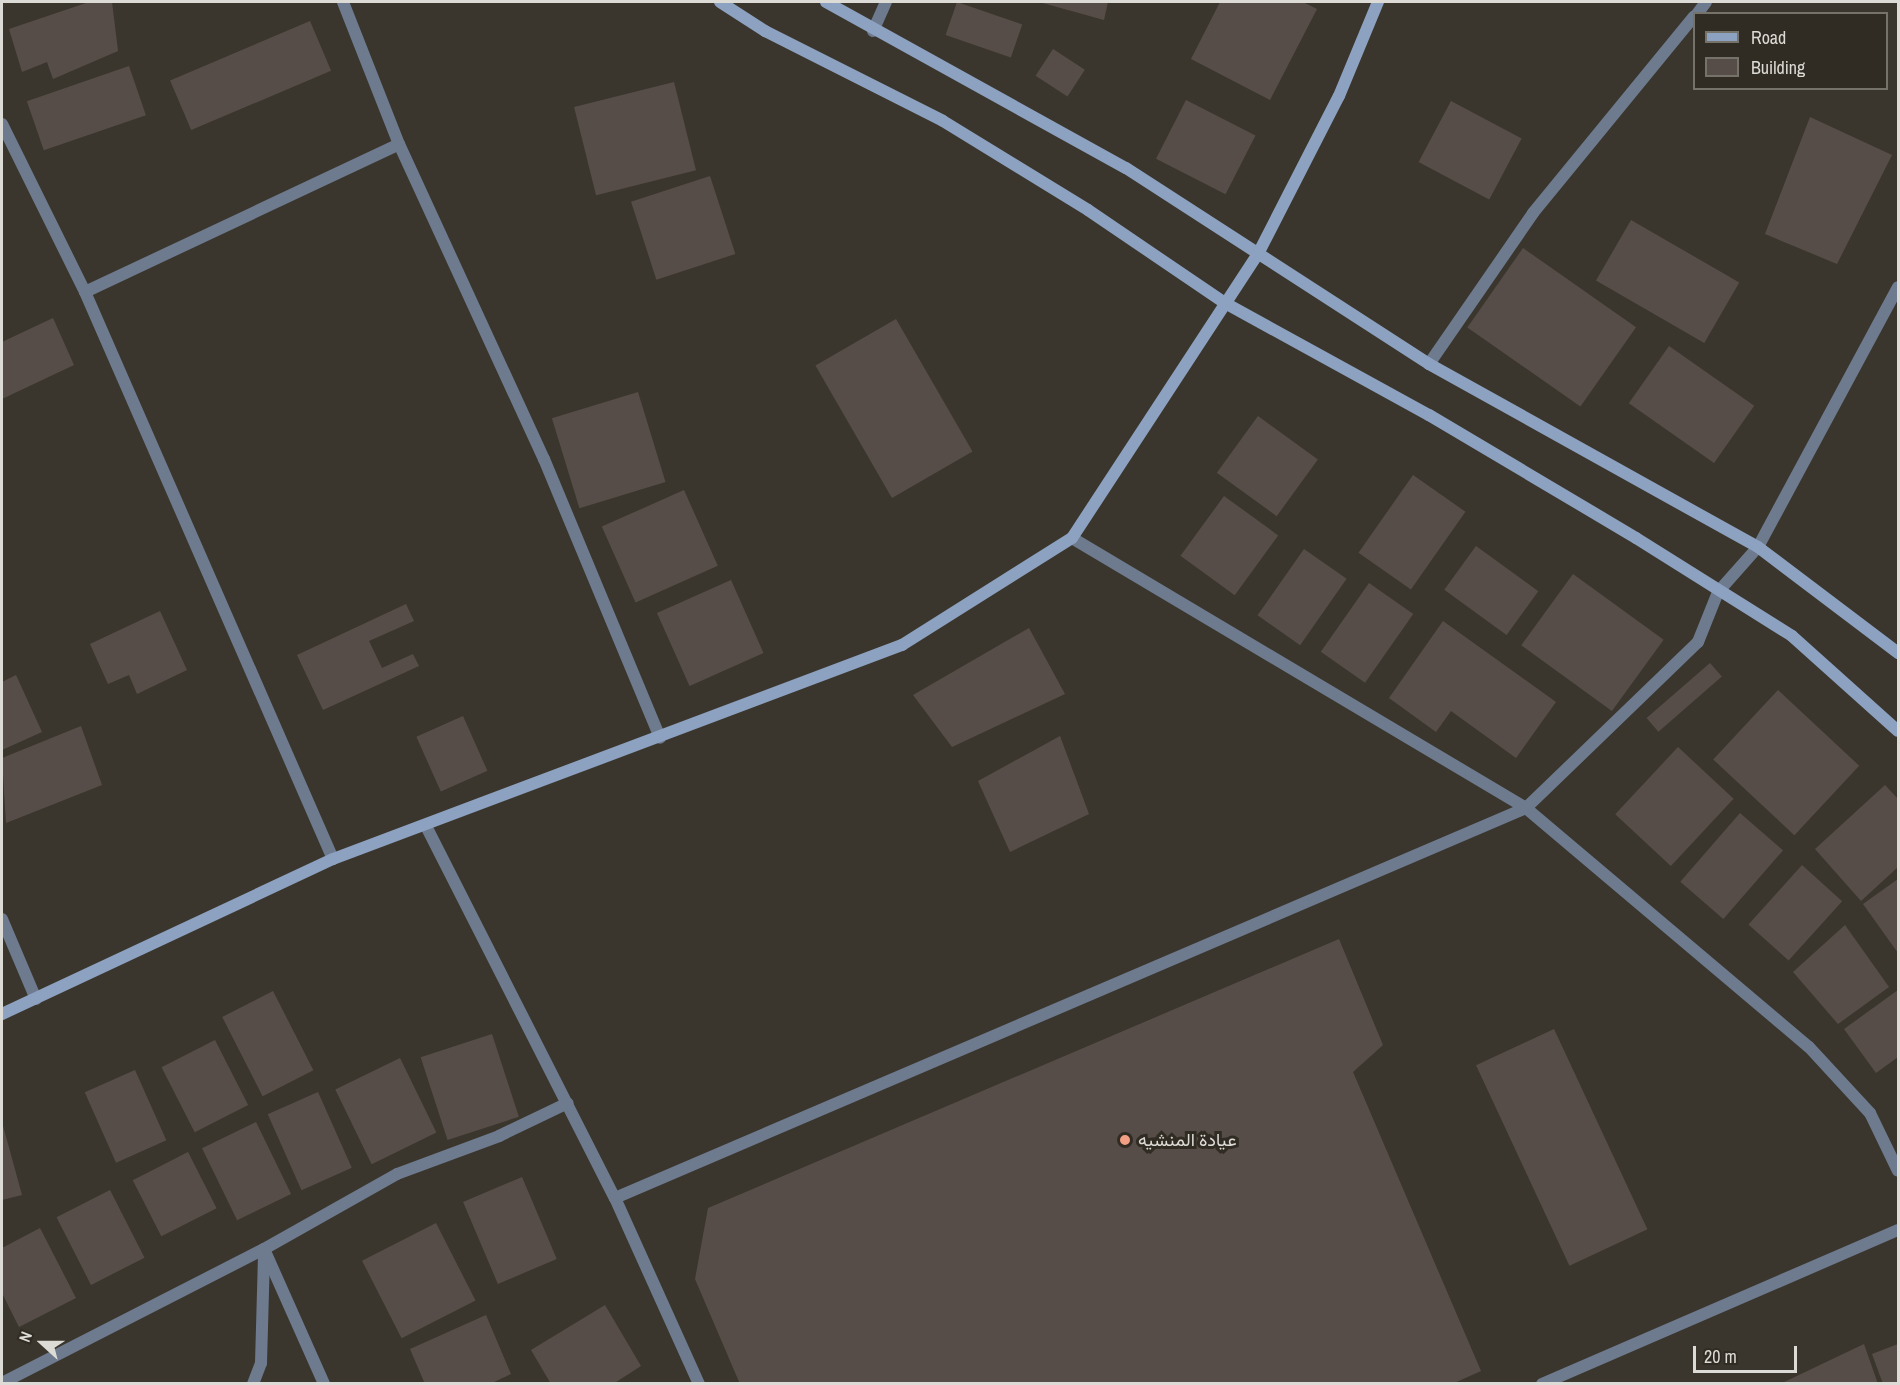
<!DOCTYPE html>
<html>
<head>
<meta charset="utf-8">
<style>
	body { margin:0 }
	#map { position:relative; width:1900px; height:1385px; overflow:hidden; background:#3a362d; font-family:"Archivo Narrow",Vazirmatn,sans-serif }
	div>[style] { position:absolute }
	.building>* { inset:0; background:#574d48; transform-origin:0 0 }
	.street>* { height:12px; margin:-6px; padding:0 6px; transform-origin:6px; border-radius:6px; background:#6e7b8f }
	.secondary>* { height:12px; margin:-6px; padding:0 6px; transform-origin:6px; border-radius:6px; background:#8da1c1 }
	.dots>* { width:16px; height:16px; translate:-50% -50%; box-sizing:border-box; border:3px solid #302c23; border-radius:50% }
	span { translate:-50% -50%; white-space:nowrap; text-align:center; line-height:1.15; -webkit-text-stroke:6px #302c23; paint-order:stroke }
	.poi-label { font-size:18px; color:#dddbd5 }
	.left { translate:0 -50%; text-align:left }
	.frame { position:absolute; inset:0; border:3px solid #dddbd5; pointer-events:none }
	.legend { position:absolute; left:1693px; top:12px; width:195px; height:78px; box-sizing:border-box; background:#302c23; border:2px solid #75726a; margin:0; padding:8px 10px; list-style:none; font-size:18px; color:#dddbd5 }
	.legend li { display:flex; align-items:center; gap:12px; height:30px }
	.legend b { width:30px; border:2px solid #75726a }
	.north { position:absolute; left:12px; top:1313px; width:60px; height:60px; -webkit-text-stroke:4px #302c23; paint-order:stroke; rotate:291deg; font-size:16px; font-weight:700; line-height:24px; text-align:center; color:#dddbd5 }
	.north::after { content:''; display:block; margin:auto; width:21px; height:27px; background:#dddbd5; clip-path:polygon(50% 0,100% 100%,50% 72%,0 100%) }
	.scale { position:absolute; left:1693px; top:1346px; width:104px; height:27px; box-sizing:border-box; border:3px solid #dddbd5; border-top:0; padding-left:8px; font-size:18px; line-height:21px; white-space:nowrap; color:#dddbd5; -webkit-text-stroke:4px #302c23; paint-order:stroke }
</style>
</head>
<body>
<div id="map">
	<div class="building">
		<div style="clip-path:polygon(89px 2px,112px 2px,118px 51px,53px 79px,47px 62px,22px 72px,9px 29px)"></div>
		<div style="left:957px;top:2px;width:69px;height:35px;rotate:19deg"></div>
		<div style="clip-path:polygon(1039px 2px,1108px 2px,1104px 20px)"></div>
		<div style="clip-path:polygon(1220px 2px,1303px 2px,1317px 9px,1270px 100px,1191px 59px)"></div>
		<div style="left:310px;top:21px;width:54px;height:152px;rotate:67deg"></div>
		<div style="left:1053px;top:49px;width:38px;height:32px;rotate:33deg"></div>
		<div style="left:129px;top:66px;width:52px;height:108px;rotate:71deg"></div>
		<div style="left:674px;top:82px;width:91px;height:103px;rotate:76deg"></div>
		<div style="left:1186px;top:100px;width:78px;height:66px;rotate:27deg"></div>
		<div style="left:1451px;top:101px;width:80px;height:69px;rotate:28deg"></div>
		<div style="clip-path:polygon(1810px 117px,1892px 155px,1837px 264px,1765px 234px)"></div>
		<div style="left:710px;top:176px;width:82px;height:83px;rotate:72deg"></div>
		<div style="left:1631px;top:220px;width:125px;height:70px;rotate:30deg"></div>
		<div style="left:1523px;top:248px;width:138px;height:97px;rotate:35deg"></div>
		<div style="clip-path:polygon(53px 318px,74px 365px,2px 399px,2px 342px)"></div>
		<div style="left:896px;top:319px;width:153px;height:93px;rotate:60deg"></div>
		<div style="left:1669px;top:346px;width:104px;height:70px;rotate:35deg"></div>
		<div style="left:638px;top:392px;width:94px;height:90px;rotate:73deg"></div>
		<div style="left:1258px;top:416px;width:74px;height:70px;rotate:36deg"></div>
		<div style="left:1413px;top:475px;width:64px;height:95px;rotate:35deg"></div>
		<div style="left:684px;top:490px;width:83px;height:90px;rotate:66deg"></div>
		<div style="left:1224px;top:496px;width:67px;height:74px;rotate:36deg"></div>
		<div style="left:1476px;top:546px;width:77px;height:54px;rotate:36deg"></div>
		<div style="left:1304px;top:549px;width:52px;height:81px;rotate:35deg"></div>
		<div style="left:1573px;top:574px;width:112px;height:88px;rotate:36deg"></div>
		<div style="left:731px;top:580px;width:80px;height:81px;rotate:66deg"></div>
		<div style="left:1369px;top:583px;width:54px;height:84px;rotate:35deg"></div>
		<div style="clip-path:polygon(406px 604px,414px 621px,369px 641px,382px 668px,413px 654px,419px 666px,323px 710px,297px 655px)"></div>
		<div style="clip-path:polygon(160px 611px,187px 670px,137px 694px,129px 675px,108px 684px,90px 644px)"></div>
		<div style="clip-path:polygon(1443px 621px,1556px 702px,1516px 758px,1451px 711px,1436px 732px,1389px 698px)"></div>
		<div style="clip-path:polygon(1029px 628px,1065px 694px,952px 747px,913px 695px)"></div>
		<div style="left:1710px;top:663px;width:18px;height:84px;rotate:49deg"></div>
		<div style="clip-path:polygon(16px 675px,42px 732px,2px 750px,2px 682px)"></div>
		<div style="left:1778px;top:690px;width:111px;height:95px;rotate:43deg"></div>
		<div style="left:463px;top:716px;width:60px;height:51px;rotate:66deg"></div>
		<div style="clip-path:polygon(81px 726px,102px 785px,6px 823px,2px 758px)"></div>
		<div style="clip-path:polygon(1060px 736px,1089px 814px,1010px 852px,978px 781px)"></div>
		<div style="left:1678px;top:747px;width:76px;height:92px;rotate:43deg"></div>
		<div style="clip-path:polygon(1885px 785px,1898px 799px,1898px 867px,1861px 901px,1815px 849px)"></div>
		<div style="left:1740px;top:813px;width:57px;height:91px;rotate:41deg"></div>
		<div style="left:1802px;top:865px;width:54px;height:80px;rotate:42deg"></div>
		<div style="clip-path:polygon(1898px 879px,1898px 953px,1863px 904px)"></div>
		<div style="clip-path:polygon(1845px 925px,1889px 987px,1838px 1024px,1793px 972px)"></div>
		<div style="clip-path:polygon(1339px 939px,1383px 1045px,1353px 1072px,1481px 1371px,1452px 1384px,740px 1384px,695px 1279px,708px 1208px)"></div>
		<div style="clip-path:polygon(1898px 990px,1898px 1057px,1876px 1073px,1844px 1029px)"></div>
		<div style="left:273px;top:991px;width:89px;height:57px;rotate:63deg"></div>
		<div style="left:1554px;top:1029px;width:221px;height:86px;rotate:65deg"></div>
		<div style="left:492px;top:1034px;width:87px;height:75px;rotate:72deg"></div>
		<div style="left:215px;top:1040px;width:73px;height:60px;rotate:63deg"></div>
		<div style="left:400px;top:1058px;width:83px;height:72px;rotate:64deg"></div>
		<div style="left:135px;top:1070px;width:77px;height:55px;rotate:66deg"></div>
		<div style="left:318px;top:1092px;width:83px;height:55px;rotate:66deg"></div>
		<div style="clip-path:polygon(2px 1122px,22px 1195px,2px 1200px)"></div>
		<div style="left:256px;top:1122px;width:80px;height:60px;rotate:64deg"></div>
		<div style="left:188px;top:1152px;width:63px;height:62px;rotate:63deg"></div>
		<div style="left:522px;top:1177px;width:89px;height:64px;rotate:67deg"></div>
		<div style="left:110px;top:1190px;width:76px;height:60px;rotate:63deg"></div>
		<div style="left:436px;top:1223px;width:87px;height:83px;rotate:63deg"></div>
		<div style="clip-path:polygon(40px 1228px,76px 1298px,19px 1327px,2px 1293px,2px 1248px)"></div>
		<div style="clip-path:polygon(605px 1305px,641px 1366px,613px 1384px,551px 1384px,531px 1350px)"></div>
		<div style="clip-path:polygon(486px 1315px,511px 1374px,490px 1384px,425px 1384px,410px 1349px)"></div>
		<div style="clip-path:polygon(1864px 1344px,1878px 1384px,1780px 1384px)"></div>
		<div style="clip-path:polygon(1898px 1344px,1898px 1384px,1883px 1384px,1872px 1354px)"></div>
	</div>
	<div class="street">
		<div style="left:343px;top:2px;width:153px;rotate:68.5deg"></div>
		<div style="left:1697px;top:14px;width:15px;rotate:-53deg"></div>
		<div style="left:873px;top:31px;width:32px;rotate:-66deg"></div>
		<div style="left:2px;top:124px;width:187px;rotate:63.7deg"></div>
		<div style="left:1429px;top:364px;width:183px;rotate:-55.4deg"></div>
		<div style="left:1533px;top:213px;width:254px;rotate:-50.7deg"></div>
		<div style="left:1072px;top:538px;width:528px;rotate:30.74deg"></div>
		<div style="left:1526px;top:808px;width:370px;rotate:40.2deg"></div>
		<div style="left:1809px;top:1047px;width:90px;rotate:47.3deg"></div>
		<div style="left:1870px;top:1113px;width:64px;rotate:64.2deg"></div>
		<div style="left:427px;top:828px;width:415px;rotate:63.1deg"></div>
		<div style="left:615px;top:1198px;width:204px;rotate:65.7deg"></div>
		<div style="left:333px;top:859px;width:619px;rotate:-113.62deg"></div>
		<div style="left:85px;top:292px;width:347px;rotate:-25.2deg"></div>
		<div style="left:399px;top:144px;width:347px;rotate:65.3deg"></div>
		<div style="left:544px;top:459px;width:302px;rotate:67.4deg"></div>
		<div style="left:2px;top:919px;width:87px;rotate:67deg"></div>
		<div style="left:615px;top:1198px;width:991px;rotate:-23.18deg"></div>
		<div style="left:1526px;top:808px;width:239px;rotate:-44deg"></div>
		<div style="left:1698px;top:642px;width:54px;rotate:-68.2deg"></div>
		<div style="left:1718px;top:592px;width:60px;rotate:-48.4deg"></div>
		<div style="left:1758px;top:547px;width:295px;rotate:-61.7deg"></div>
		<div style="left:264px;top:1249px;width:148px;rotate:66deg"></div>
		<div style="left:2px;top:1383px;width:294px;rotate:-27.1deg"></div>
		<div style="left:264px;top:1249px;width:153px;rotate:-29.4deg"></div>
		<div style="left:397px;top:1174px;width:109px;rotate:-20.4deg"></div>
		<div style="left:499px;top:1136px;width:76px;rotate:-25.6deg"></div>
		<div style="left:253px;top:1384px;width:22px;rotate:-69deg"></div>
		<div style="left:261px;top:1363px;width:109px;rotate:-88.4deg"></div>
		<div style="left:1542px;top:1384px;width:388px;rotate:-23.4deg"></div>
	</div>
	<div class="secondary">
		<div style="left:720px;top:2px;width:54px;rotate:32.8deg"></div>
		<div style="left:765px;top:31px;width:199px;rotate:26.8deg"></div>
		<div style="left:943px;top:121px;width:170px;rotate:31.5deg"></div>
		<div style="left:1088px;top:210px;width:166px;rotate:34.2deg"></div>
		<div style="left:1225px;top:303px;width:233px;rotate:28.8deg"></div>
		<div style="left:1429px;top:415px;width:241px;rotate:30.7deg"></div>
		<div style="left:1636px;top:538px;width:184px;rotate:32.1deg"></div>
		<div style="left:1792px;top:636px;width:142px;rotate:41.9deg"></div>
		<div style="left:826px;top:2px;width:343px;rotate:29deg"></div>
		<div style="left:1126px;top:168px;width:361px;rotate:32.9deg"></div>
		<div style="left:1429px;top:364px;width:376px;rotate:29.1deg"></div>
		<div style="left:1758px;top:547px;width:176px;rotate:37.1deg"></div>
		<div style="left:2px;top:1014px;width:365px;rotate:-25.1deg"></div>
		<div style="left:333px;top:859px;width:608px;rotate:-20.61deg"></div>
		<div style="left:902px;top:645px;width:201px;rotate:-32.2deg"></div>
		<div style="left:1072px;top:538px;width:342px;rotate:-56.8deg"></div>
		<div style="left:1259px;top:252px;width:175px;rotate:-62.9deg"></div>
		<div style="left:1339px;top:96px;width:102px;rotate:-67.5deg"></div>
	</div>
	<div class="dots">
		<div style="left:1125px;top:1140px;background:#f39f84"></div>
	</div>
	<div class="poi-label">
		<span class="left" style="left:1138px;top:1140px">عيادة المنشيه</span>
	</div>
	<div class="frame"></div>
	<ul class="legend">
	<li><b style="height:8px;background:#8da1c1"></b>Road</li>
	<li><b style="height:16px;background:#574d48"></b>Building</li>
	</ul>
	<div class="north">N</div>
	<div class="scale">20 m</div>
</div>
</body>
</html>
